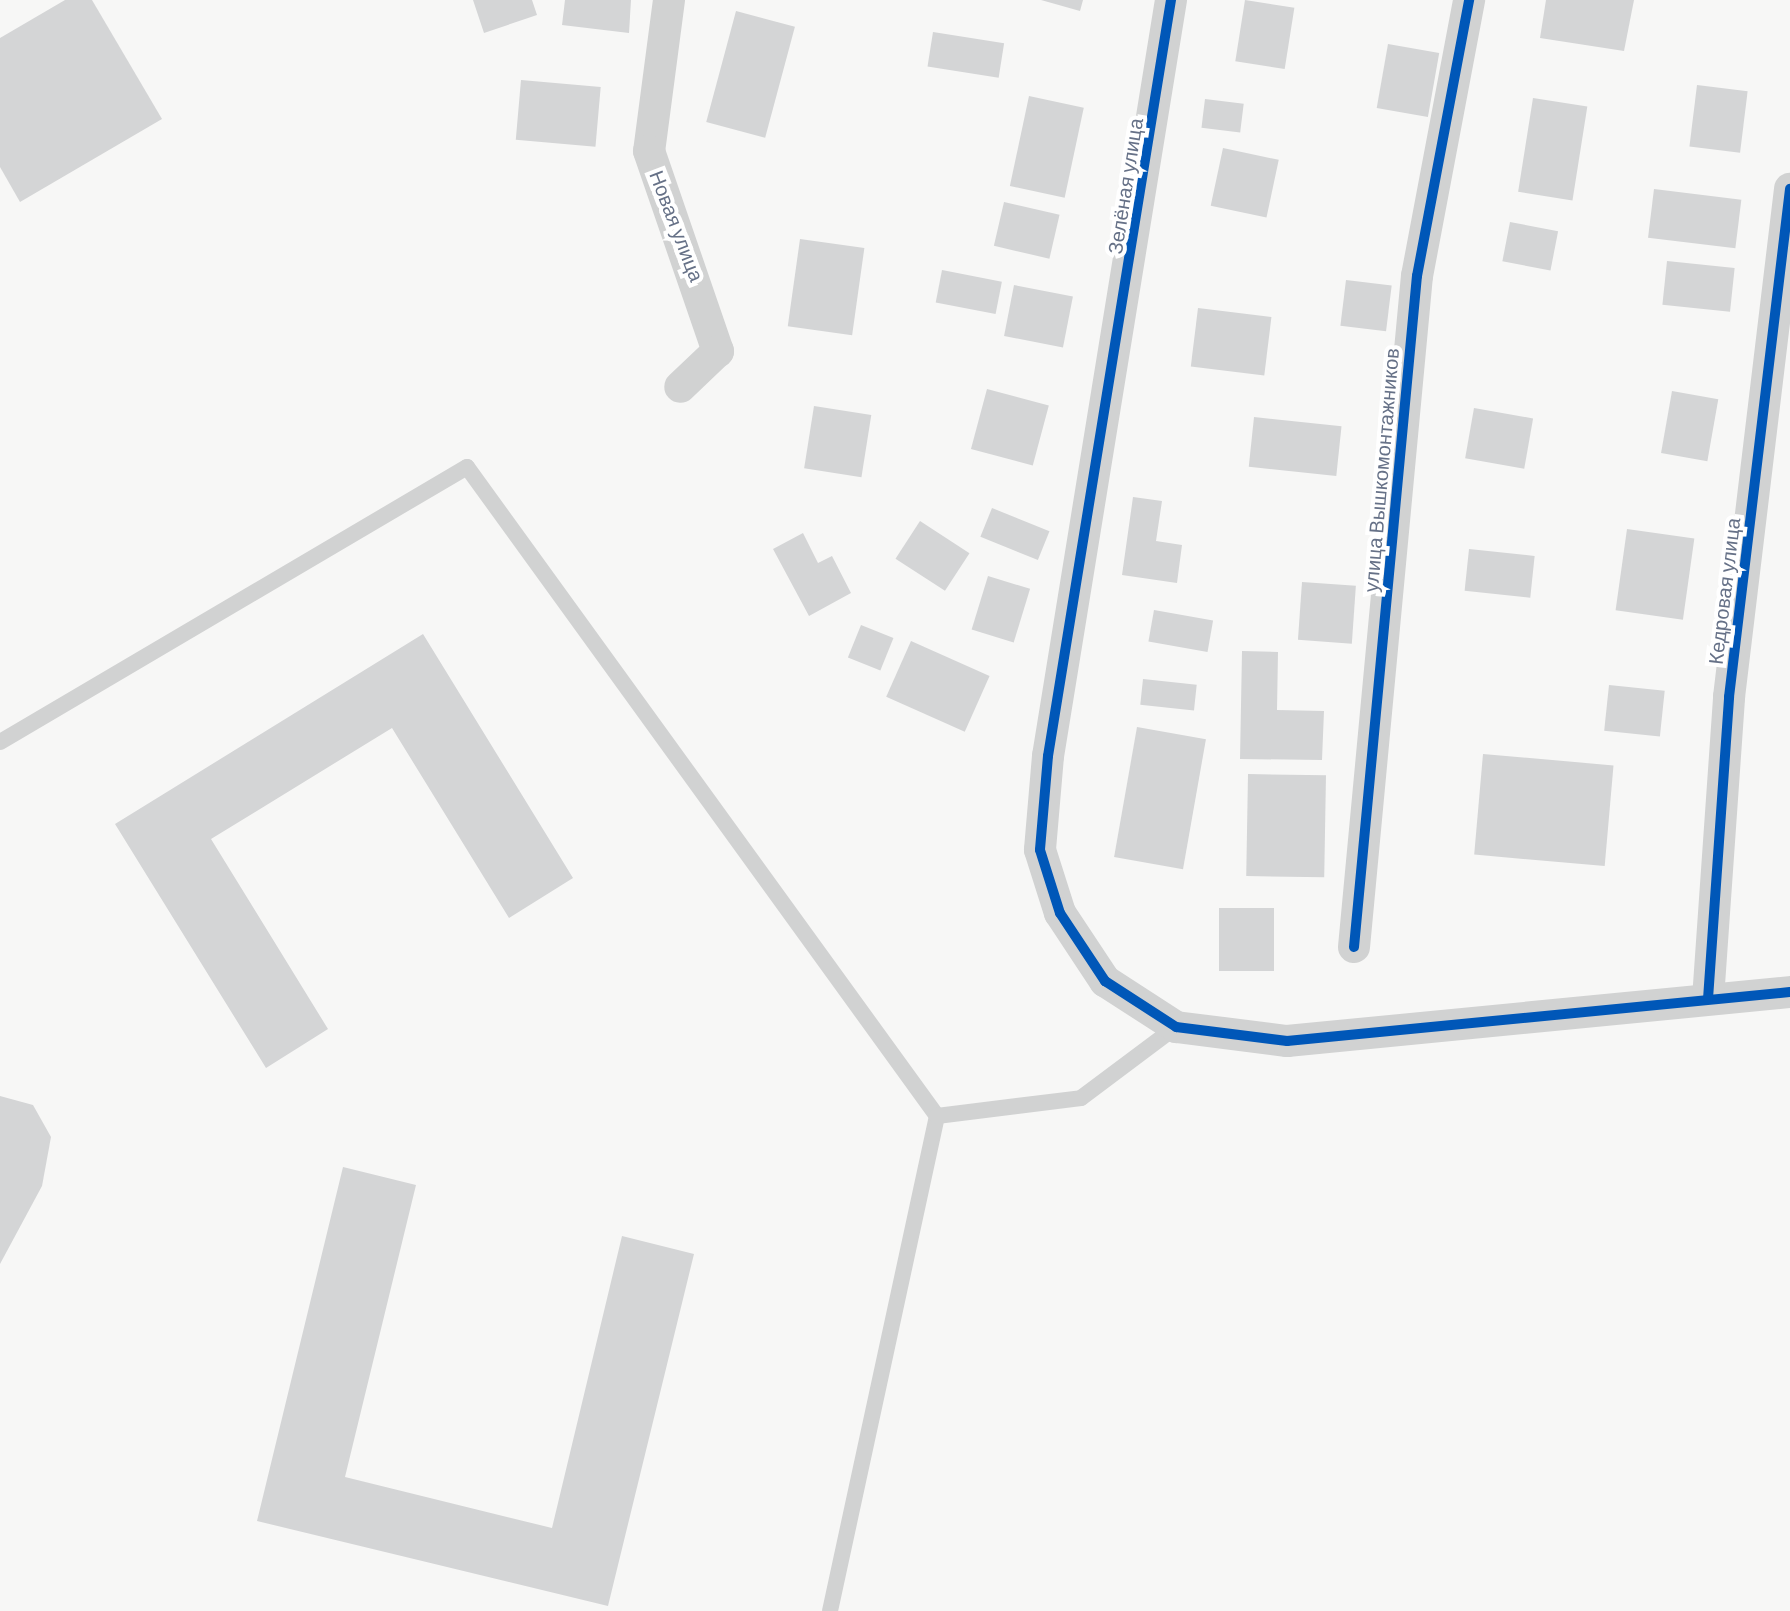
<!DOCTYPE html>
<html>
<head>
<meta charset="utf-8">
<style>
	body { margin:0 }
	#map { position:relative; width:1790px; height:1611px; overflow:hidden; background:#f7f7f6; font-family:Barlow,sans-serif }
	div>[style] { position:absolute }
	.building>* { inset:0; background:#d4d5d6; transform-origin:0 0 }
	.lane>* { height:16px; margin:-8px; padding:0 8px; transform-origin:8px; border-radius:8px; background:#d1d2d2 }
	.street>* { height:32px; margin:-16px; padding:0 16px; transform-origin:16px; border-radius:16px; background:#d1d2d2 }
	.cycleway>* { height:10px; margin:-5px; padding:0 5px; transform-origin:5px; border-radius:5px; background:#0057b8 }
	span { translate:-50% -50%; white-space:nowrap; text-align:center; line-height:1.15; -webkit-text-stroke:8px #fff; paint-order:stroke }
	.street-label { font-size:20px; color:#667187 }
</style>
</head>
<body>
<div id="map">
	<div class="building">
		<div style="clip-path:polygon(65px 0,92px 0,162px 119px,20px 202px,0 167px,0 38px)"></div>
		<div style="clip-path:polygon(473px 0,532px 0,537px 15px,484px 33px)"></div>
		<div style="clip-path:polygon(565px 0,631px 0,629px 33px,562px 25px)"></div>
		<div style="clip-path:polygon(1041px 0,1083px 0,1080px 11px)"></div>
		<div style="left:1245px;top:0;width:50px;height:62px;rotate:9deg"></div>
		<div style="clip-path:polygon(1546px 0,1634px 0,1624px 51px,1540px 38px)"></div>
		<div style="left:736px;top:11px;width:61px;height:115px;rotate:15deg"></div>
		<div style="left:933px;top:32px;width:72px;height:35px;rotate:9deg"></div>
		<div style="left:1388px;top:44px;width:52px;height:65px;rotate:10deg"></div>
		<div style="left:521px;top:80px;width:80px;height:60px;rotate:5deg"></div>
		<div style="left:1697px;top:85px;width:51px;height:62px;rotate:7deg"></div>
		<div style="left:1029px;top:96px;width:56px;height:92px;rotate:12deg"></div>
		<div style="left:1533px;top:98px;width:55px;height:95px;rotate:9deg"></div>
		<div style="left:1205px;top:99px;width:39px;height:29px;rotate:7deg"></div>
		<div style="left:1223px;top:148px;width:57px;height:59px;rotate:12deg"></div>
		<div style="left:1654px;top:189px;width:88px;height:49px;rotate:7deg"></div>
		<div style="left:1004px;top:202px;width:57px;height:45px;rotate:13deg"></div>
		<div style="left:1510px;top:222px;width:49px;height:40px;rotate:11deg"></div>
		<div style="left:800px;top:239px;width:65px;height:88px;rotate:8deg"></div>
		<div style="left:1667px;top:261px;width:68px;height:44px;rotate:6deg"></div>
		<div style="left:942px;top:270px;width:61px;height:33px;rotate:11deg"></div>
		<div style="left:1346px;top:280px;width:46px;height:46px;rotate:7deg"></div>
		<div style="left:1014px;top:285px;width:60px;height:52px;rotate:11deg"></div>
		<div style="left:1198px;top:308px;width:74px;height:59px;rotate:7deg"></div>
		<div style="left:987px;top:389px;width:64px;height:62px;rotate:15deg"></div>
		<div style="left:1672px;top:391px;width:47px;height:63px;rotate:10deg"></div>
		<div style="left:814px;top:406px;width:58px;height:63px;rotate:9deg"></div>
		<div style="left:1474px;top:408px;width:60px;height:51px;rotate:10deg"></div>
		<div style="left:1254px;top:417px;width:88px;height:50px;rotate:6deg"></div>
		<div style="clip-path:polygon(1133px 497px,1162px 501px,1156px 541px,1182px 545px,1177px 583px,1122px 575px)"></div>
		<div style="left:992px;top:508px;width:62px;height:31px;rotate:22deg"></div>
		<div style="left:920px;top:521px;width:59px;height:45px;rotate:33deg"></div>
		<div style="left:1627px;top:529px;width:68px;height:82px;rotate:8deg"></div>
		<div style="clip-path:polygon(803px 533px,818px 563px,832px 556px,851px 593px,809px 616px,773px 549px)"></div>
		<div style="left:1469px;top:549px;width:66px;height:42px;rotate:6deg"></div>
		<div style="left:988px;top:576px;width:44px;height:56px;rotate:17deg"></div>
		<div style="left:1302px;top:582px;width:54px;height:58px;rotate:4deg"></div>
		<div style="left:1154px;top:610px;width:60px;height:32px;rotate:10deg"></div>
		<div style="left:861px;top:625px;width:35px;height:35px;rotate:22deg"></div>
		<div style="clip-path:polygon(423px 634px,573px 878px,509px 918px,392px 728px,211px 839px,328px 1029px,266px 1068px,115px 824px)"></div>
		<div style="left:911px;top:641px;width:86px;height:61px;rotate:24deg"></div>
		<div style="clip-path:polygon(1242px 651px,1278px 652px,1277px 710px,1324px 711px,1322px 760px,1240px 759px)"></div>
		<div style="left:1143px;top:679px;width:54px;height:26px;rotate:6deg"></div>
		<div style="left:1609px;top:685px;width:56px;height:46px;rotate:6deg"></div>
		<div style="left:1137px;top:727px;width:70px;height:132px;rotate:10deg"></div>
		<div style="left:1483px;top:754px;width:131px;height:101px;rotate:5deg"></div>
		<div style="left:1248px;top:774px;width:78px;height:102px;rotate:1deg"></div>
		<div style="left:1274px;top:908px;width:63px;height:55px;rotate:90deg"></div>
		<div style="clip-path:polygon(0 1096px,33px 1105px,51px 1137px,42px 1186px,0 1264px)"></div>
		<div style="clip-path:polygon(343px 1167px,416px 1185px,345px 1477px,552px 1528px,622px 1236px,694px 1254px,608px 1606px,257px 1521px)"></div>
	</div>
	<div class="lane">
		<div style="left:0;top:742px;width:542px;rotate:-30.49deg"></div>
		<div style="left:467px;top:467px;width:801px;rotate:54.09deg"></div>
		<div style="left:937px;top:1116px;width:506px;rotate:102.2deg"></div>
		<div style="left:937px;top:1116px;width:145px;rotate:-7.1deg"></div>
		<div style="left:1081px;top:1098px;width:119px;rotate:-36.8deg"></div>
	</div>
	<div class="street">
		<div style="left:669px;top:0;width:152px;rotate:97.5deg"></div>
		<div style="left:649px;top:151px;width:212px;rotate:71deg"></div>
		<div style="left:718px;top:351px;width:52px;rotate:136.5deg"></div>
		<div style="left:1171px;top:0;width:766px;rotate:99.24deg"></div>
		<div style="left:1048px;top:756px;width:94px;rotate:94.9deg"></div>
		<div style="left:1040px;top:850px;width:66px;rotate:72.4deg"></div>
		<div style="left:1060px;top:913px;width:82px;rotate:56.5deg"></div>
		<div style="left:1105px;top:981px;width:85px;rotate:32.9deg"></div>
		<div style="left:1176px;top:1027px;width:112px;rotate:7.2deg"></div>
		<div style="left:1287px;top:1041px;width:505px;rotate:-5.56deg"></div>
		<div style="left:1354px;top:947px;width:674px;rotate:-84.64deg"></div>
		<div style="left:1417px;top:276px;width:281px;rotate:-79.3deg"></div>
		<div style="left:1708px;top:999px;width:303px;rotate:-86deg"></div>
		<div style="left:1729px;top:697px;width:512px;rotate:-83.15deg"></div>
	</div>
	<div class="cycleway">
		<div style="left:1171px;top:0;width:766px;rotate:99.24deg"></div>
		<div style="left:1048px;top:756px;width:94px;rotate:94.9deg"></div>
		<div style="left:1040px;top:850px;width:66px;rotate:72.4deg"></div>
		<div style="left:1060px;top:913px;width:82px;rotate:56.5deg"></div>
		<div style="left:1105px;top:981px;width:85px;rotate:32.9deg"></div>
		<div style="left:1176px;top:1027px;width:112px;rotate:7.2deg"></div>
		<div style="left:1287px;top:1041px;width:505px;rotate:-5.56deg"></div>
		<div style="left:1354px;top:947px;width:674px;rotate:-84.64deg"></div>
		<div style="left:1417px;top:276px;width:281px;rotate:-79.3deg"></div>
		<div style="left:1708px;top:999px;width:303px;rotate:-86deg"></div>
		<div style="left:1729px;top:697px;width:512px;rotate:-83.15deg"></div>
	</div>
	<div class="street-label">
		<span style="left:1125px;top:186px;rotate:-81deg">Зелёная улица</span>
		<span style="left:677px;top:226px;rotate:69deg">Новая улица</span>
		<span style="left:1381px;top:470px;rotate:-85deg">улица Вышкомонтажников</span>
		<span style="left:1724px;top:591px;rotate:-83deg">Кедровая улица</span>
	</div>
</div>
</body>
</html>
